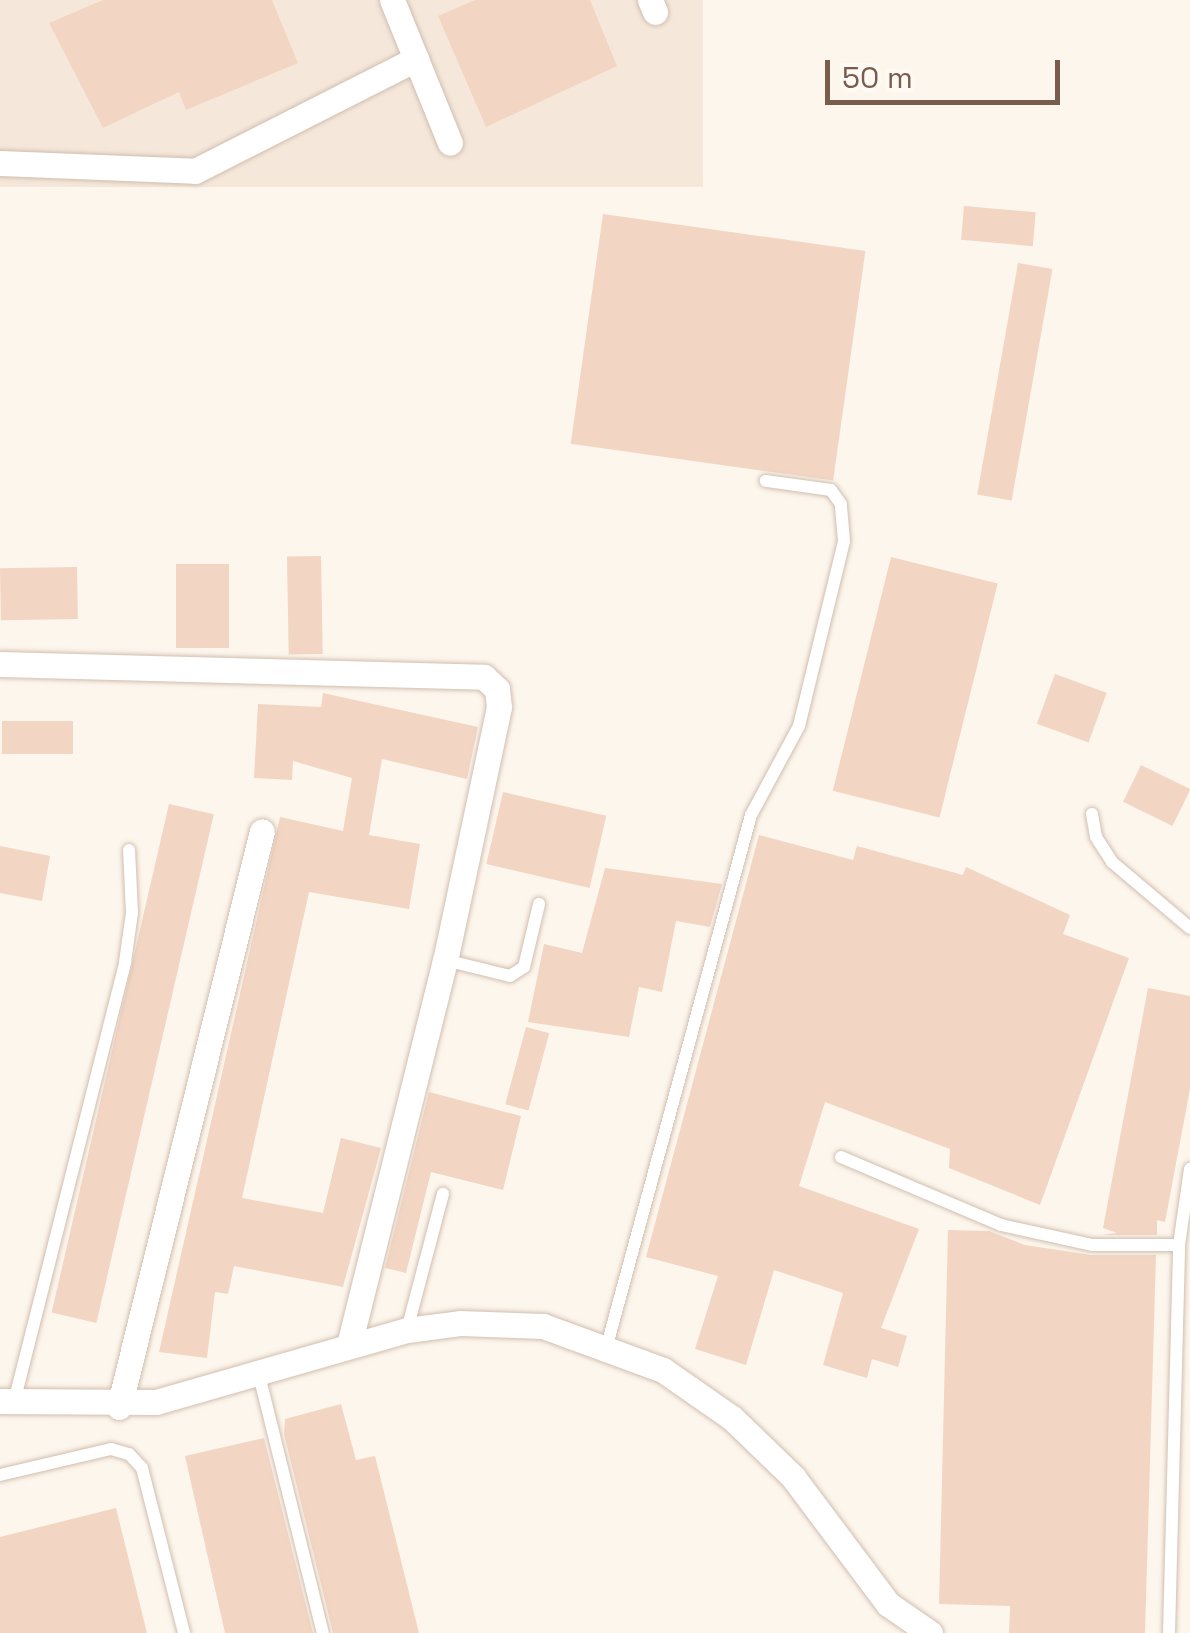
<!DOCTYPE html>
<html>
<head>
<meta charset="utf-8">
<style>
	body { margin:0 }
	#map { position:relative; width:1190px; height:1633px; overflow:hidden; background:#fdf6ec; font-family:"Space Grotesk",sans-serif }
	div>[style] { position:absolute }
	.residential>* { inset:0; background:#f5e8da; transform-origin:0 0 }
	.building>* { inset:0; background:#f3d5c3; transform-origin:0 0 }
	.roads { filter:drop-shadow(0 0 2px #d1beb0) drop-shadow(0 0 2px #d1beb0) }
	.lane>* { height:12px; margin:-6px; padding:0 6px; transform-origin:6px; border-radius:6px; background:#fff }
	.street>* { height:25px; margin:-12.5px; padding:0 12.5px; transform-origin:12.5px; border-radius:12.5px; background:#fff }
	span { translate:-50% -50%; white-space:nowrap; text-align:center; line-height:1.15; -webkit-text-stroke:9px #fffaf3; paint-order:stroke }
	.scale { position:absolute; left:825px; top:60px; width:235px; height:45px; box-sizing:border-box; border:5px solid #7a5c4d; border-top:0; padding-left:12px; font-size:30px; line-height:35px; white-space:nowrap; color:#7a5c4d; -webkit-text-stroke:8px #fffaf3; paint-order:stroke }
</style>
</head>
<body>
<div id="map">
	<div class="residential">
		<div style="left:0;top:0;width:703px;height:187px"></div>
	</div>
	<div class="building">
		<div style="clip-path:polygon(103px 0,272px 0,298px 63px,186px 110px,179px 92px,103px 128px,49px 23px)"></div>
		<div style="clip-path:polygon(475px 0,590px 0,617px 66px,486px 127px,438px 16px)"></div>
		<div style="left:964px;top:206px;width:72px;height:34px;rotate:5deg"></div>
		<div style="left:603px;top:214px;width:265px;height:232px;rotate:8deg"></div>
		<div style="left:1018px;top:263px;width:35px;height:235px;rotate:10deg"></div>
		<div style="left:321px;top:556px;width:98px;height:34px;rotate:89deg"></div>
		<div style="left:891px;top:557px;width:110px;height:241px;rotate:14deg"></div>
		<div style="left:176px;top:564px;width:53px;height:84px"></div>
		<div style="left:77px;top:567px;width:52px;height:77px;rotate:89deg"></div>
		<div style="left:1055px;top:674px;width:55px;height:53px;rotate:20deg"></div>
		<div style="clip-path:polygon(323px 693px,478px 727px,467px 779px,382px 759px,369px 835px,420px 844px,409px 909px,309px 892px,242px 1198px,323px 1213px,341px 1138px,381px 1148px,343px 1287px,234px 1266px,228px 1294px,215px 1292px,207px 1358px,159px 1352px,280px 817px,343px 831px,352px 778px,293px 761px,292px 780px,254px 778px,258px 704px,321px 707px)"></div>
		<div style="left:2px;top:721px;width:71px;height:33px"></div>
		<div style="left:1141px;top:765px;width:55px;height:41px;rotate:26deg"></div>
		<div style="left:503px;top:792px;width:106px;height:74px;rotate:13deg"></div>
		<div style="left:169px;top:804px;width:46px;height:522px;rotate:13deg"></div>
		<div style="clip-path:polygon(759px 835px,853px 860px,857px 846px,963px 875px,966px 867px,1070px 915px,1063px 934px,1129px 958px,1040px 1205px,949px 1168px,950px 1149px,825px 1102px,799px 1186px,919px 1229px,881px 1328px,907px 1336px,898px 1367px,872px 1359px,867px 1378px,823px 1365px,843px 1293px,774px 1270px,746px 1365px,695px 1349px,718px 1276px,646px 1257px)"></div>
		<div style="clip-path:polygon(0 846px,50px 856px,42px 901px,0 893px)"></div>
		<div style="clip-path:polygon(605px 868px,722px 884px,710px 927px,676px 921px,662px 992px,639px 987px,629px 1037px,528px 1022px,544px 944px,582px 953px)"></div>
		<div style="clip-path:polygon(1148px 988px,1190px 996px,1190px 1089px,1165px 1222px,1157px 1220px,1157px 1235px,1102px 1235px,1117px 1233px,1103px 1228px)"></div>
		<div style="left:526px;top:1027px;width:24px;height:80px;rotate:15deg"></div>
		<div style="clip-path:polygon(429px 1092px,521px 1116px,503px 1190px,431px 1172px,406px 1273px,385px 1268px)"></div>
		<div style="clip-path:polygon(948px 1230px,989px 1231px,1025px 1245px,1091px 1255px,1156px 1255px,1145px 1633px,1009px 1633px,1010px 1606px,939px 1604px)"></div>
		<div style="clip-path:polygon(341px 1404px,356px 1460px,375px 1456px,419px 1633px,333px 1633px,284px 1434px,285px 1419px)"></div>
		<div style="clip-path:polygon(264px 1438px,313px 1633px,225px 1633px,185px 1456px)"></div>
		<div style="clip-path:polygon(116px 1508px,147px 1633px,0 1633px,0 1537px)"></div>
	</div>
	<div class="roads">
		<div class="lane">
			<div style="left:1092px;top:814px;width:23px;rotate:80deg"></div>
			<div style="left:1096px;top:837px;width:30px;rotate:57deg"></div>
			<div style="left:1112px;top:862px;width:102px;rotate:40.2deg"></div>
			<div style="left:445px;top:960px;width:67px;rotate:13.8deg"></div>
			<div style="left:510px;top:976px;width:17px;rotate:-33deg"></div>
			<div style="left:524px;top:967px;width:65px;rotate:-76.6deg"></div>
			<div style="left:841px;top:1157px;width:174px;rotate:23deg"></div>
			<div style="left:1001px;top:1225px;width:94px;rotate:12.3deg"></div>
			<div style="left:1093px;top:1245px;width:86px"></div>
			<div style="left:407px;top:1330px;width:141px;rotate:-75.2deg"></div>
			<div style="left:606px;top:1349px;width:553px;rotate:-74.81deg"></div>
			<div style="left:751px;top:815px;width:101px;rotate:-61.7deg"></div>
			<div style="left:799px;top:726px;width:190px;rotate:-76.3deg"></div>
			<div style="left:844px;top:541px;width:37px;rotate:-95deg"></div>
			<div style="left:841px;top:504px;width:17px;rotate:-126deg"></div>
			<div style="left:831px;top:490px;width:66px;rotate:-172.1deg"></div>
			<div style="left:259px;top:1375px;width:266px;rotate:76.1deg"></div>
			<div style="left:14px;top:1402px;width:454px;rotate:-75.8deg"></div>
			<div style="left:125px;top:962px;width:49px;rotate:-81.9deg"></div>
			<div style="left:132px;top:913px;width:63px;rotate:-92.7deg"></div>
			<div style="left:0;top:1475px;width:114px;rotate:-13.2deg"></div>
			<div style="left:111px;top:1449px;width:19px;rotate:16deg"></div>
			<div style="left:129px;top:1454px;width:19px;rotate:47deg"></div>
			<div style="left:142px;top:1468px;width:170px;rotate:75.7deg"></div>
			<div style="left:1169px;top:1633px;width:388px;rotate:-88.5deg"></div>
			<div style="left:1179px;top:1245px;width:77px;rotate:-81.8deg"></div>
		</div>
		<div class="street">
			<div style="left:392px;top:0;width:154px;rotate:67.9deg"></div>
			<div style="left:650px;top:0;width:13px;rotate:67deg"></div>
			<div style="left:0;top:163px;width:195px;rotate:2.3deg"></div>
			<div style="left:195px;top:171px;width:248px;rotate:-26.9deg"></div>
			<div style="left:0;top:664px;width:484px;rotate:1.5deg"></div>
			<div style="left:484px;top:677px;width:18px;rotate:43deg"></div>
			<div style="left:497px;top:689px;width:18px;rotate:84deg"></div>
			<div style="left:499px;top:707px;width:259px;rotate:102deg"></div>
			<div style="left:445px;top:960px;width:396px;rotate:104deg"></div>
			<div style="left:0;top:1401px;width:156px;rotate:0.4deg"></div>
			<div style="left:156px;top:1402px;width:261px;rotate:-16deg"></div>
			<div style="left:407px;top:1330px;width:53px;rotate:-7.5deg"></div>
			<div style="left:460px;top:1323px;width:83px;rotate:2.1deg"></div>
			<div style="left:543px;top:1326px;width:128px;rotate:20.1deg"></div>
			<div style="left:663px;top:1370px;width:84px;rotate:34.8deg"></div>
			<div style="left:732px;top:1418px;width:85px;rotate:44deg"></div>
			<div style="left:793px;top:1477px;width:159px;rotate:53.2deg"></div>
			<div style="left:888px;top:1604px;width:51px;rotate:34.6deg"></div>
			<div style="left:119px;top:1407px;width:593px;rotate:-76.06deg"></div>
		</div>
	</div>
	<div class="scale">50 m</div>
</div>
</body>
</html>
